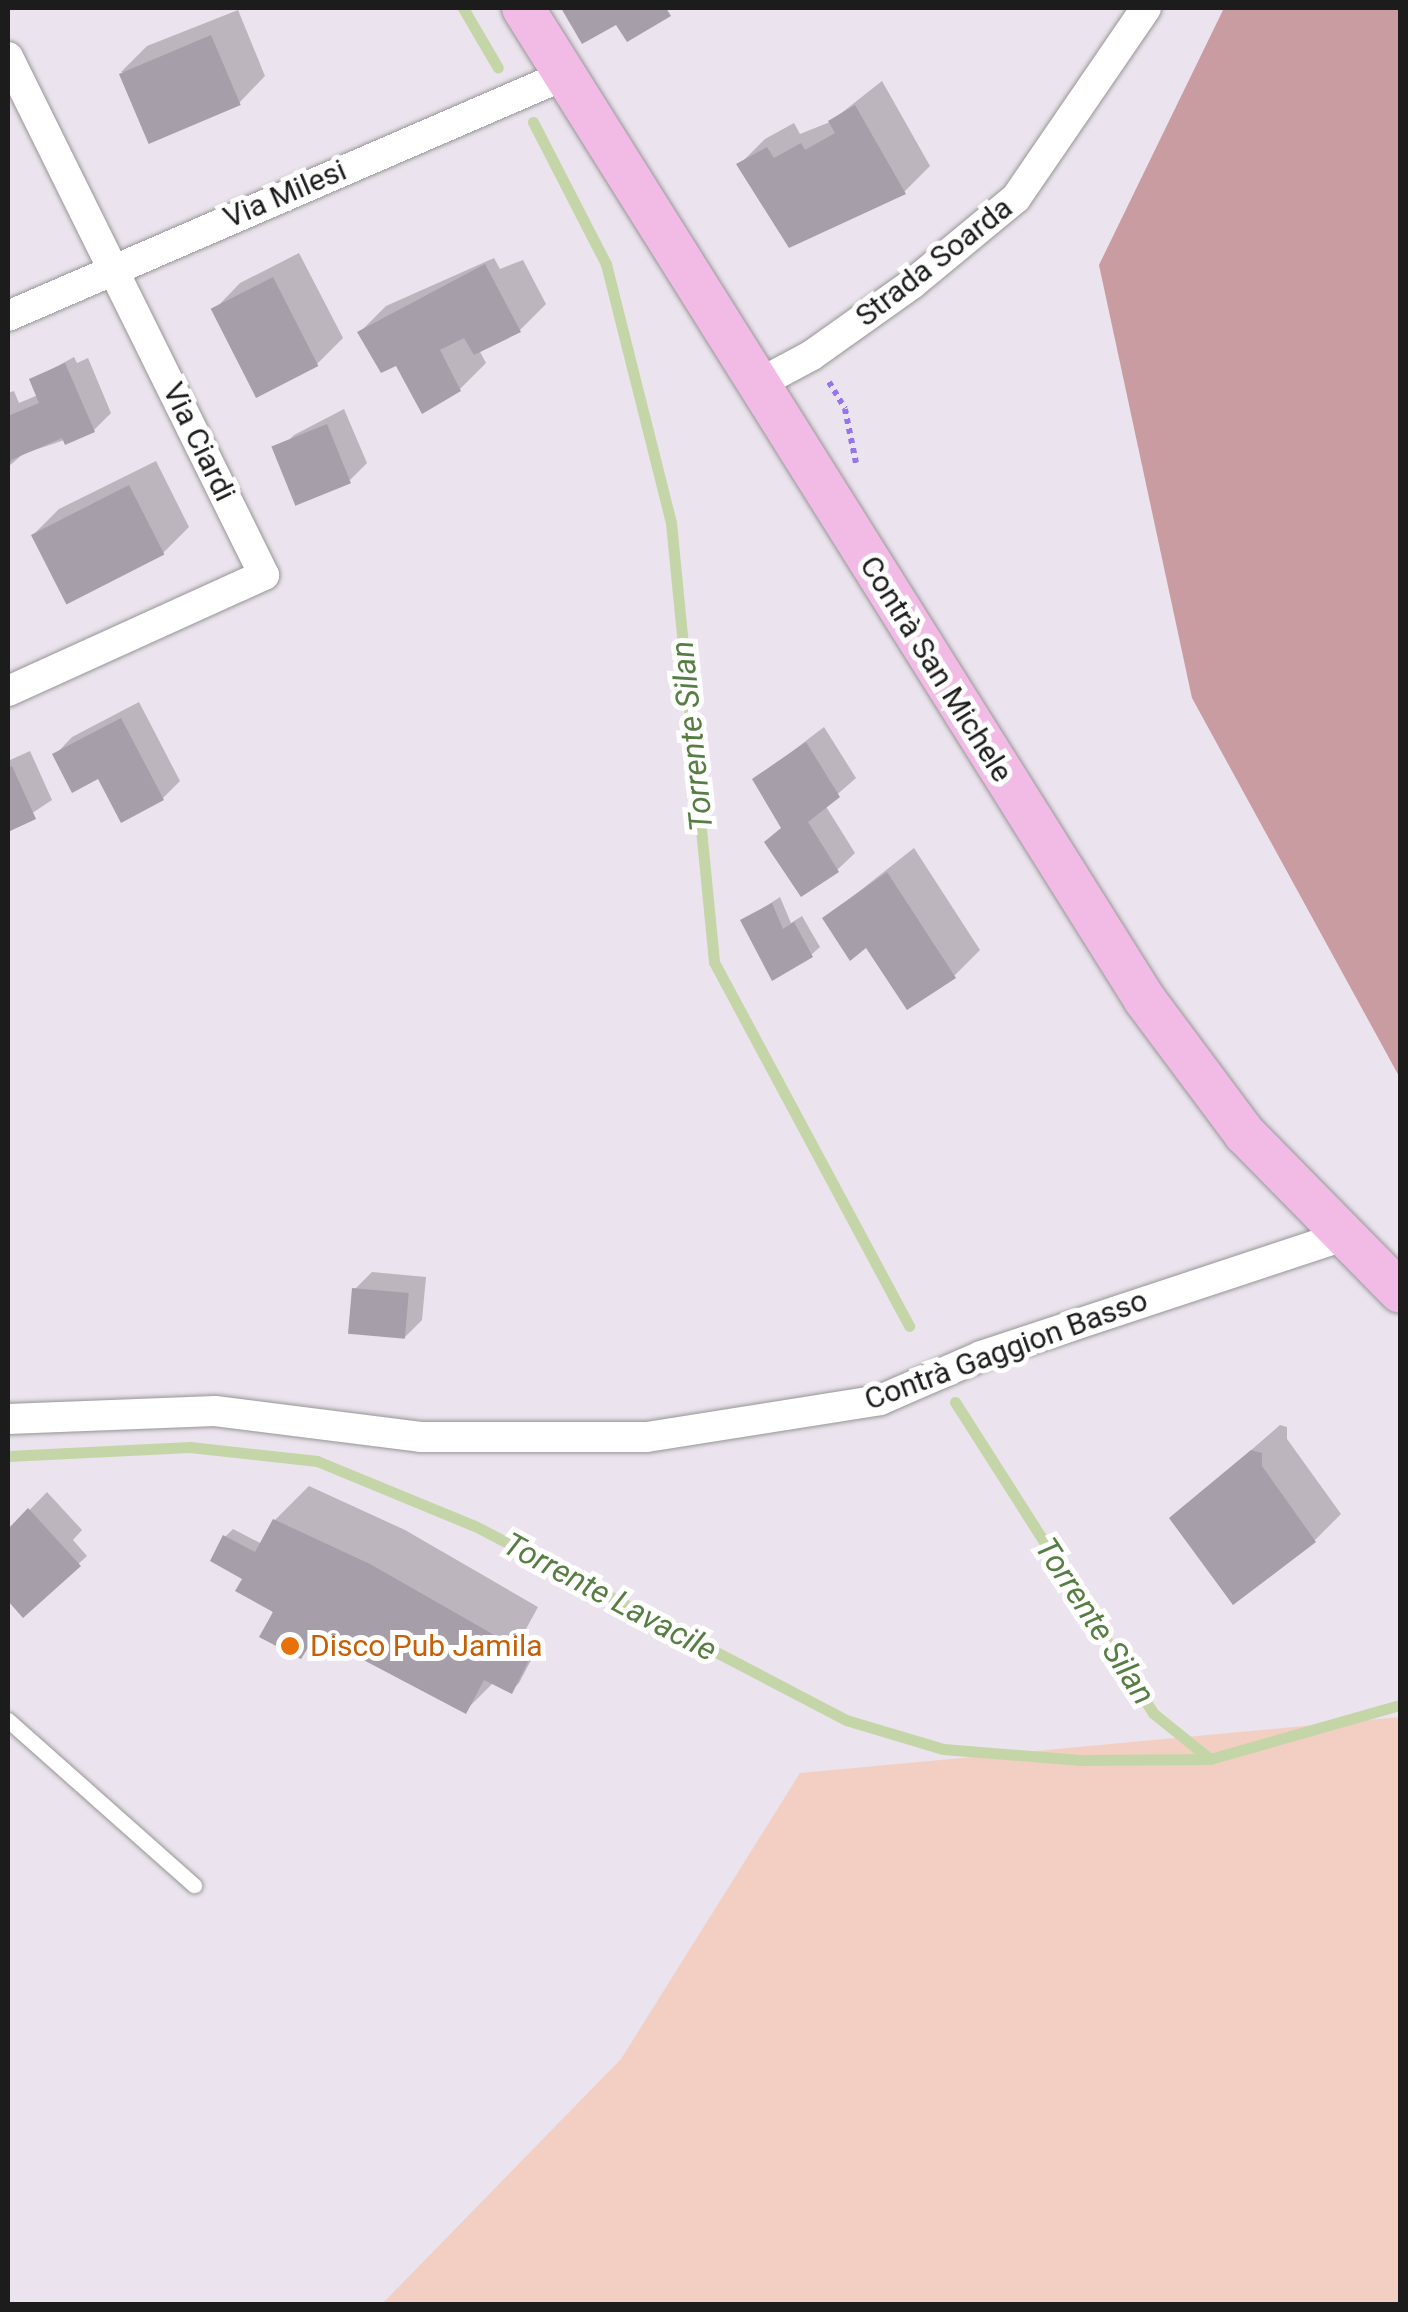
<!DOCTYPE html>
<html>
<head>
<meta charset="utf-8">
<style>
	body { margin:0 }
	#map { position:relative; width:1408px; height:2312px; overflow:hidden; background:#ebe3ed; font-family:Roboto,sans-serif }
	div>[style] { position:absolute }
	.forest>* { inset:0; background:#c89ca1 }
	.park>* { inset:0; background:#f3cfc3 }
	.shadow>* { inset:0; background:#0003 }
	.stream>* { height:11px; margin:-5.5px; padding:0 5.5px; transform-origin:5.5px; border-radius:5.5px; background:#c4d6a7 }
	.building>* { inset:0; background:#a69faa; transform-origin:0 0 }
	.path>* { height:6px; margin-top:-3px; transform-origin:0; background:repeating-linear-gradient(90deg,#9675eb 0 5px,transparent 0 10px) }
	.roads { filter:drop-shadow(0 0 2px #969696) drop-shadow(0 0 2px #969696) }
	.service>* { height:15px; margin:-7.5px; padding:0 7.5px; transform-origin:7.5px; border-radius:7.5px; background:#fff }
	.minor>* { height:30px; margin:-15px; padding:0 15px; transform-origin:15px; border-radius:15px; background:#fff }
	.secondary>* { height:42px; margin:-21px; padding:0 21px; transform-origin:21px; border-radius:21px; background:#f2bbe6 }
	.dots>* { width:28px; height:28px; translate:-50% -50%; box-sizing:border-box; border:5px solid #fff; border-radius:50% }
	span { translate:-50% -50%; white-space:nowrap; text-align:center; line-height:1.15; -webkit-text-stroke:10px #fff; paint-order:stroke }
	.street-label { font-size:30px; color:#1c1c1c }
	.food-label { font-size:30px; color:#c56008 }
	.left { translate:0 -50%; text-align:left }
	.water-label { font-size:32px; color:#567e42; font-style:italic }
	.frame { position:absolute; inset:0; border:10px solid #1c1c1c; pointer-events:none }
</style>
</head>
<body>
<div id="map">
	<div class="forest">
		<div style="clip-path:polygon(1224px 8px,1400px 8px,1400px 1078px,1192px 698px,1099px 265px)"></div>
	</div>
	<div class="park">
		<div style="clip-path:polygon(1400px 1717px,1400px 2304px,382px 2304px,621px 2059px,800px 1773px)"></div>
	</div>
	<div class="shadow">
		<div style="clip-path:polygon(564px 8px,676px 8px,617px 22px,583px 40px)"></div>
		<div style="clip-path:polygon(238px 10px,265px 76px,239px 103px,121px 72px,147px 46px)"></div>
		<div style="clip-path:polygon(882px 81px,930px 166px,904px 192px,739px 165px,765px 139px,794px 123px,800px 134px,830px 122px)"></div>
		<div style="clip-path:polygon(299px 253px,343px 338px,317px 364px,214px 310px,240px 283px)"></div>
		<div style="clip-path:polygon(494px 258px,500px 269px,523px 260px,546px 304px,520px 330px,479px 350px,486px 363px,460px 389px,397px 363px,360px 332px,386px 306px)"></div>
		<div style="clip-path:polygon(74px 357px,77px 363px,88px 358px,111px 413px,94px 430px,23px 454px,8px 467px,8px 393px,14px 391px,19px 403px,38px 395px,32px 380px)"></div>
		<div style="clip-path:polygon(344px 409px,367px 463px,350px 480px,277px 452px,294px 435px)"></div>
		<div style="clip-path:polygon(156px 461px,189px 527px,163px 553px,33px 535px,59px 509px)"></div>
		<div style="clip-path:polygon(139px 702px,180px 781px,163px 798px,55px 755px,72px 737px)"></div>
		<div style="clip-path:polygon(824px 727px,856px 778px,825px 805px,855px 853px,837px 870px,783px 826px,756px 779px)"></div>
		<div style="clip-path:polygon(30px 751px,52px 800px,8px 829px,8px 761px)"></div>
		<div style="clip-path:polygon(914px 848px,980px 950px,954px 976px,847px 901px)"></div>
		<div style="clip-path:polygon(780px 897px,791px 923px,802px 916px,820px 947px,811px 955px,743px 921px)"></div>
		<div style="clip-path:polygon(372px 1272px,426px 1277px,422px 1320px,404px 1338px,355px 1289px)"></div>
		<div style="clip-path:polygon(1280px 1425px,1287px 1427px,1287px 1439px,1341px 1514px,1315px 1540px,1287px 1561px,1173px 1518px)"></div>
		<div style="clip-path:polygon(309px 1486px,405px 1530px,538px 1607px,521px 1638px,538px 1647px,519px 1683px,511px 1691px,494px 1682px,465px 1711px,318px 1633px,300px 1656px,225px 1537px,233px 1529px,262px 1544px,275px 1520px)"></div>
		<div style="clip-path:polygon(47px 1492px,82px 1530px,73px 1540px,87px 1556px,23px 1614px,8px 1597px,8px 1532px)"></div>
	</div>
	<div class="stream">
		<div style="left:463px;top:8px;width:69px;rotate:59.7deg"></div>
		<div style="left:533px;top:122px;width:160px;rotate:62.8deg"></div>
		<div style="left:606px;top:264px;width:267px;rotate:75.9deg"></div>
		<div style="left:671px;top:523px;width:441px;rotate:84.4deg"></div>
		<div style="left:714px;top:962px;width:413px;rotate:61.8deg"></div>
		<div style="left:955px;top:1402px;width:369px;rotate:57.5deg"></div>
		<div style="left:1153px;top:1713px;width:73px;rotate:38.9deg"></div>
		<div style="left:1210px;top:1759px;width:198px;rotate:-15.9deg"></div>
		<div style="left:8px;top:1456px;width:182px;rotate:-2.8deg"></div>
		<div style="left:190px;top:1447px;width:128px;rotate:6.3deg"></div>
		<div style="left:317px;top:1461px;width:171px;rotate:22.4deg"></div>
		<div style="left:475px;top:1526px;width:419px;rotate:27.6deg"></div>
		<div style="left:846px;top:1720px;width:101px;rotate:16.6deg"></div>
		<div style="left:943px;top:1749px;width:138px;rotate:4.6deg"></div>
		<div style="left:1081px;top:1760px;width:129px;rotate:-0.4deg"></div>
	</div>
	<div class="building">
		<div style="clip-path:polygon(561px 8px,666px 8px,671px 16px,627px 42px,616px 25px,582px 44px)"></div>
		<div style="left:211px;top:35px;width:76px;height:100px;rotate:67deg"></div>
		<div style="clip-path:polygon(855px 105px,906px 194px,789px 248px,736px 164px,767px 147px,774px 158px,801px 143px,805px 150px,835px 133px,828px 121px)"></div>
		<div style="clip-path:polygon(485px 264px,521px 332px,474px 355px,464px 338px,440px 350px,461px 391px,422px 414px,396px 366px,381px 373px,357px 332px)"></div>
		<div style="left:273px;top:277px;width:100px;height:70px;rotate:63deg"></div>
		<div style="clip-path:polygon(65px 363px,95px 432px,65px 445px,62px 438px,11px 460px,8px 470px,8px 416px,39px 403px,29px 379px)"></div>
		<div style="left:327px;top:424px;width:64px;height:60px;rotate:68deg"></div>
		<div style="left:129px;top:485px;width:78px;height:110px;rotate:63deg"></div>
		<div style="clip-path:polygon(121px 718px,164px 800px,121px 823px,98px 779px,72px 793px,52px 754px)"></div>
		<div style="clip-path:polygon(806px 742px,840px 797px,808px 822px,839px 872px,801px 897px,764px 842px,781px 828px,752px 779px)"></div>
		<div style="clip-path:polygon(12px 766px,36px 819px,8px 832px,8px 768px)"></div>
		<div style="clip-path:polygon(887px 872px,956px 978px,907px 1010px,866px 948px,850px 961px,822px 918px)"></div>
		<div style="clip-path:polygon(772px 903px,783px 929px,794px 922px,813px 957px,772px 981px,740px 920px)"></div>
		<div style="left:352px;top:1288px;width:57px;height:46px;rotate:5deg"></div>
		<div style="clip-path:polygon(1251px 1450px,1262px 1453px,1262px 1466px,1316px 1542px,1233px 1605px,1169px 1518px)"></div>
		<div style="clip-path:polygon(28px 1508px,81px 1566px,23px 1618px,8px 1601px,8px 1529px)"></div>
		<div style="clip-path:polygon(273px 1519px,370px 1564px,531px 1656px,512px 1694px,484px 1680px,466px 1714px,316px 1635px,301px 1659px,259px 1637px,273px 1612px,235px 1591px,242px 1579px,210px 1561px,223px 1535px,255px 1552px)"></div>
	</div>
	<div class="path">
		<div style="left:829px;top:382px;width:31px;rotate:59deg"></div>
		<div style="left:845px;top:409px;width:55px;rotate:78.5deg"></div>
	</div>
	<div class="roads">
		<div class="service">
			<div style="left:8px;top:1720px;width:249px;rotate:41.6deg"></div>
		</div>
		<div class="minor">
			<div style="left:8px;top:57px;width:578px;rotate:63.7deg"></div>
			<div style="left:264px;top:575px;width:281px;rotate:155.6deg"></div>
			<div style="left:8px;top:316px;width:607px;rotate:-23.4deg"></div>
			<div style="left:758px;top:384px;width:61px;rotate:-28.2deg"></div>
			<div style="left:812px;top:355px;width:123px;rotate:-35.4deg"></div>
			<div style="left:912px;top:284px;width:135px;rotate:-39.6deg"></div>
			<div style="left:1016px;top:198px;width:230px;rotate:-55.6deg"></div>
			<div style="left:8px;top:1419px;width:207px;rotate:-2.2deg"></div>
			<div style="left:215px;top:1411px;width:207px;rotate:7.2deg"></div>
			<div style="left:420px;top:1437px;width:227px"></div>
			<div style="left:647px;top:1437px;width:236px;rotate:-9deg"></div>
			<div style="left:880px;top:1400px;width:110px;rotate:-23.5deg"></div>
			<div style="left:981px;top:1356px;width:378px;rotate:-18.3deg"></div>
		</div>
		<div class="secondary">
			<div style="left:523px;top:8px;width:1171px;rotate:57.91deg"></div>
			<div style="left:1145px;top:1000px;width:167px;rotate:53.3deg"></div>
			<div style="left:1245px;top:1134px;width:221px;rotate:45.5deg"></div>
		</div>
	</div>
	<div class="dots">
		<div style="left:290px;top:1646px;background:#e8710a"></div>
	</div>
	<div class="street-label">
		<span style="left:285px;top:194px;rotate:-23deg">Via Milesi</span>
		<span style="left:934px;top:262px;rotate:-38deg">Strada Soarda</span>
		<span style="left:199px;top:442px;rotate:64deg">Via Ciardi</span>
		<span style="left:936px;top:669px;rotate:58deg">Contrà San Michele</span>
		<span style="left:1006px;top:1350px;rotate:-20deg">Contrà Gaggion Basso</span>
	</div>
	<div class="food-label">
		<span class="left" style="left:310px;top:1646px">Disco Pub Jamila</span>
	</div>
	<div class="water-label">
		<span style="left:692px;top:736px;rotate:-96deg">Torrente Silan</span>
		<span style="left:610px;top:1597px;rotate:28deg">Torrente Lavacile</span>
		<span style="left:1095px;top:1621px;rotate:57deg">Torrente Silan</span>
	</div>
	<div class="frame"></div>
</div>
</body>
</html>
